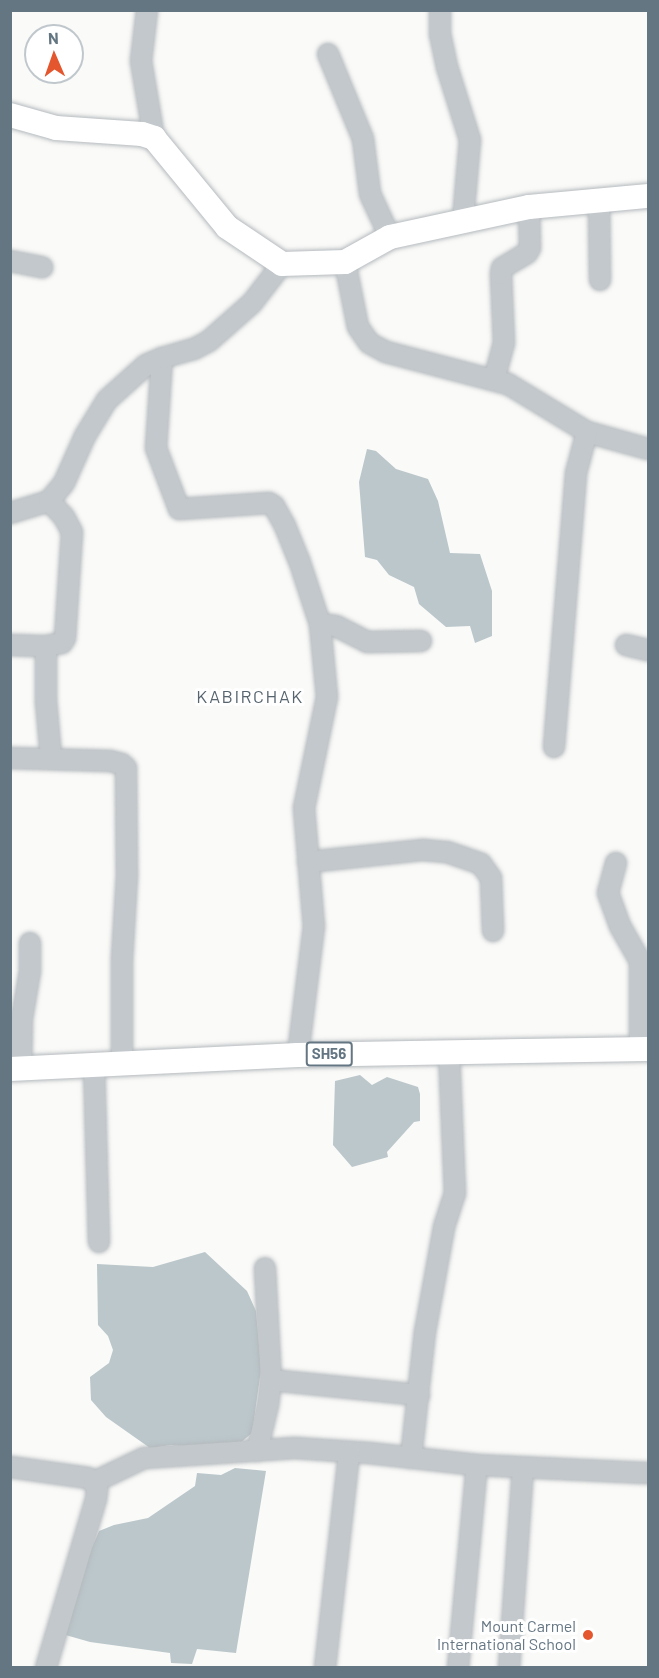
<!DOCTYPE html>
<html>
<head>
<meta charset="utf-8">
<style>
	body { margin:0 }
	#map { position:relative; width:659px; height:1678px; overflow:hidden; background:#fafaf8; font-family:Barlow,sans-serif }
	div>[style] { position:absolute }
	.water>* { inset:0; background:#bbc7cb }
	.roads { filter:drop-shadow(0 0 2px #b5babe) drop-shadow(0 0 2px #b5babe) }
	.minor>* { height:20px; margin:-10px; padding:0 10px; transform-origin:10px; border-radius:10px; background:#c3c8cc }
	.major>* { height:24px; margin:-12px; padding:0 12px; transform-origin:12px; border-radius:12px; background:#fff }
	.dots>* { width:16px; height:16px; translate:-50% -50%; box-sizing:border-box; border:3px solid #fff; border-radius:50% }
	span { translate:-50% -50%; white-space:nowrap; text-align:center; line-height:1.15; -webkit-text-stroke:6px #fff; paint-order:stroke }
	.shield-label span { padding:2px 4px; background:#fff; border:2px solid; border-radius:4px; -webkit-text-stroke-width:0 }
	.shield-label { font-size:15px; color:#657683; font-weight:700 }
	.poi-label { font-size:16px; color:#657683 }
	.right { translate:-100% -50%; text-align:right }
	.neighbourhood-label { font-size:18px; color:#57646e; letter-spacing:1.5px }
	.frame { position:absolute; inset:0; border:12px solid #657683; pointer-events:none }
	.north { position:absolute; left:24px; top:24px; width:60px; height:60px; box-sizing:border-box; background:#fff; border:2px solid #c1c8cd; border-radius:50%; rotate:358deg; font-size:16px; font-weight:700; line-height:24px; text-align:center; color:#657683 }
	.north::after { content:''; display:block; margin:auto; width:21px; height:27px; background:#e4572e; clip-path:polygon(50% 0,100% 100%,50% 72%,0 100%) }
</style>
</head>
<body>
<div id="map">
	<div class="water">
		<div style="clip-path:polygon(367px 449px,376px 451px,396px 469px,428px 479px,438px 501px,450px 553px,480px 554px,492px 591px,492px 636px,475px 643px,470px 626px,446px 627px,419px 604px,414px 587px,389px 575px,377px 560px,365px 557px,359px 482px)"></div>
		<div style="clip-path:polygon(360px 1075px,372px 1085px,387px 1077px,418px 1087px,420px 1094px,420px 1121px,414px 1122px,387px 1152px,388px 1157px,352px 1167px,333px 1145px,335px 1081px)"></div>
		<div style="clip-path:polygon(205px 1252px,247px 1291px,256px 1311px,261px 1370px,252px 1433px,239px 1444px,206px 1448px,171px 1445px,150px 1448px,106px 1417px,91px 1400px,90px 1377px,109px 1363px,113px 1350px,108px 1336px,98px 1325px,97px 1264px,153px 1267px)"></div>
		<div style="clip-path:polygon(235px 1468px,266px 1471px,236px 1653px,197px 1649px,192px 1664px,171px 1663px,170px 1653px,90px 1642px,62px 1634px,73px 1593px,99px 1531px,114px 1525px,148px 1518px,195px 1486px,197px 1473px,221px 1475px)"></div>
	</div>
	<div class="roads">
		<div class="minor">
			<div style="left:147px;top:10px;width:51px;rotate:96.7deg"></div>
			<div style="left:141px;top:61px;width:78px;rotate:80.4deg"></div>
			<div style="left:440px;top:10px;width:24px;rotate:90deg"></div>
			<div style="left:440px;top:34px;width:34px;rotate:78deg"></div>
			<div style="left:447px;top:67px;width:77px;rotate:72.5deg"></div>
			<div style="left:470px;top:140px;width:80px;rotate:95deg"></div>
			<div style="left:328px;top:54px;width:92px;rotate:67.6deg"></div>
			<div style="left:363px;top:139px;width:55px;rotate:82.7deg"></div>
			<div style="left:370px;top:194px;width:47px;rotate:65.1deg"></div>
			<div style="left:599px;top:200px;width:80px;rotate:89.3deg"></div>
			<div style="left:10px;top:261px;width:33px;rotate:11deg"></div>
			<div style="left:345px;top:262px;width:66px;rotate:78.7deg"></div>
			<div style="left:358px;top:327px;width:19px;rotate:55deg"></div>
			<div style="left:369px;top:343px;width:19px;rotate:28deg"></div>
			<div style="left:386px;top:352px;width:126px;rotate:14.7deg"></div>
			<div style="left:508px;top:384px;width:92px;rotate:31.3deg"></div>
			<div style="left:587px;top:432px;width:63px;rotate:15.6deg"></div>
			<div style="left:162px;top:358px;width:90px;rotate:93.8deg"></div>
			<div style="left:156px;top:448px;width:65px;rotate:69.3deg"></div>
			<div style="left:179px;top:509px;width:90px;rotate:-3.8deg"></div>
			<div style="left:269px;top:503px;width:6px;rotate:31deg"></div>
			<div style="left:274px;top:506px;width:23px;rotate:61deg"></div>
			<div style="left:285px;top:526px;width:37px;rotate:68deg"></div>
			<div style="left:299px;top:560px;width:67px;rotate:71.8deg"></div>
			<div style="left:320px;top:624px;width:73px;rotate:84.5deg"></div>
			<div style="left:327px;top:697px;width:113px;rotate:101.7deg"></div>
			<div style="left:304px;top:808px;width:118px;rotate:85.2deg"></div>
			<div style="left:314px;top:926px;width:130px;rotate:97.1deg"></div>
			<div style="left:494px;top:380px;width:38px;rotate:-75deg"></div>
			<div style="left:504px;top:343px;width:69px;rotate:-92.5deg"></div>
			<div style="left:501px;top:274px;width:6px;rotate:-81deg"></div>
			<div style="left:502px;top:268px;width:29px;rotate:-31deg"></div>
			<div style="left:527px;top:253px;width:6px;rotate:-59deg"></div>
			<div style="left:530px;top:248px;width:41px;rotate:-91.4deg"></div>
			<div style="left:10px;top:513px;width:41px;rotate:-17.1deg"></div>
			<div style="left:49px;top:501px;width:23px;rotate:-50deg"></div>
			<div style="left:64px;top:483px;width:51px;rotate:-65.9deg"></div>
			<div style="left:85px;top:436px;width:42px;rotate:-58.6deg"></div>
			<div style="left:107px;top:400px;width:52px;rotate:-41.9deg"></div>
			<div style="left:146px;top:365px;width:17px;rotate:-24deg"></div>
			<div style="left:162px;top:358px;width:33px;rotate:-16deg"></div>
			<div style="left:194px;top:349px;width:17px;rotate:-28deg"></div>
			<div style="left:209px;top:341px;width:57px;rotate:-41.5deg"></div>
			<div style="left:252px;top:303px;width:49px;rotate:-52.4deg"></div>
			<div style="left:320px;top:624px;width:16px;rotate:7deg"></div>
			<div style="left:336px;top:626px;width:35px;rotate:27deg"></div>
			<div style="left:367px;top:642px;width:54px;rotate:-1.1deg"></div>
			<div style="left:10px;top:645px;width:36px;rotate:2deg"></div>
			<div style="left:46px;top:646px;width:16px;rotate:-11deg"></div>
			<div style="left:62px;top:643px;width:6px;rotate:-59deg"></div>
			<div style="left:65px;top:638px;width:106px;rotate:-86.2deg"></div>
			<div style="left:72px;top:532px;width:17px;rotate:-118deg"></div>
			<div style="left:64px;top:517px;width:22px;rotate:-133deg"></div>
			<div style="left:626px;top:645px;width:23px;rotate:13deg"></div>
			<div style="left:46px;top:646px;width:55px;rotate:90deg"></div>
			<div style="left:46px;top:701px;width:56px;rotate:84.9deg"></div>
			<div style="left:554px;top:747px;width:275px;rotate:-85.4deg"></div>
			<div style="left:576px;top:473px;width:42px;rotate:-75deg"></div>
			<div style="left:10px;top:758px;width:100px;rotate:1.7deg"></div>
			<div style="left:110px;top:761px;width:12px;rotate:14deg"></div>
			<div style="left:122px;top:764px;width:6px;rotate:45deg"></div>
			<div style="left:126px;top:768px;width:107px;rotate:89.5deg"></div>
			<div style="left:127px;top:875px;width:84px;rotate:93.4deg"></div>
			<div style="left:122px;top:959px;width:103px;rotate:90deg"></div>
			<div style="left:308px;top:862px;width:116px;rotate:-6deg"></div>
			<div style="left:423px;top:850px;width:24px;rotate:5deg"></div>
			<div style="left:447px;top:852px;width:36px;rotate:19deg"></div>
			<div style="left:481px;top:864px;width:17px;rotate:54deg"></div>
			<div style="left:491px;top:878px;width:53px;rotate:87.8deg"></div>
			<div style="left:616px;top:863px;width:31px;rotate:105deg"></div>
			<div style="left:608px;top:893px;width:35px;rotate:70deg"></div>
			<div style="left:620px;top:926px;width:40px;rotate:60.3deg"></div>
			<div style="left:640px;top:961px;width:88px;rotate:90deg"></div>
			<div style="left:94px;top:1064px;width:178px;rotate:88.4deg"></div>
			<div style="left:21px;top:1068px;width:50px;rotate:-88.9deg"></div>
			<div style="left:22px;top:1018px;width:48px;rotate:-80.3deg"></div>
			<div style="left:30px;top:971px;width:28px;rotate:-90deg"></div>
			<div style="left:271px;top:1380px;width:149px;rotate:5.8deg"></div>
			<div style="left:257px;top:1451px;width:47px;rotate:-76.6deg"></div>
			<div style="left:268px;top:1405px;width:25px;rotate:-83deg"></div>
			<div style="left:271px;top:1380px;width:112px;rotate:-93.1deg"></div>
			<div style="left:411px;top:1458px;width:127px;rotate:-83.7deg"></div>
			<div style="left:425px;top:1332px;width:107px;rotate:-79.7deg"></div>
			<div style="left:444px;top:1227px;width:35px;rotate:-72deg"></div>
			<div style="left:455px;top:1194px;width:141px;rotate:-92.4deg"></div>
			<div style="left:10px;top:1467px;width:79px;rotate:8deg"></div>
			<div style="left:88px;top:1478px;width:7px;rotate:34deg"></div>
			<div style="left:94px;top:1482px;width:9px;rotate:69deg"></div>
			<div style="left:97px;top:1490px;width:9px;rotate:96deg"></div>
			<div style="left:96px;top:1499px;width:176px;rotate:106.5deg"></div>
			<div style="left:94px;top:1482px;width:55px;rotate:-25.6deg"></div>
			<div style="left:144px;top:1458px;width:151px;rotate:-3.8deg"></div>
			<div style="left:295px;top:1448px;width:74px;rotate:3.9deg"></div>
			<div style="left:369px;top:1453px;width:109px;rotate:6.3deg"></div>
			<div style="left:477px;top:1465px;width:171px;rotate:2.7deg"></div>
			<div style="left:325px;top:1668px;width:216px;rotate:-83.6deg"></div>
			<div style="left:458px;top:1668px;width:204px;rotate:-84.7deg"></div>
			<div style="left:509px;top:1668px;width:200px;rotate:-86deg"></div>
		</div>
		<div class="major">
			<div style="left:10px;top:115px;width:48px;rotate:15.8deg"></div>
			<div style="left:56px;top:128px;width:86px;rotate:4deg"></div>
			<div style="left:142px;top:134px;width:13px;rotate:18deg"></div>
			<div style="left:154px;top:138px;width:115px;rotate:50.6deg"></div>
			<div style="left:227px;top:227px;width:66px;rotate:33.9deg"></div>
			<div style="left:282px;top:264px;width:63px;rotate:-1.8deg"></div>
			<div style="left:345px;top:262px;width:51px;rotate:-29.1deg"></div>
			<div style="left:390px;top:237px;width:142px;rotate:-12.2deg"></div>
			<div style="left:529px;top:207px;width:120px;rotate:-5.3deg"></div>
			<div style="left:10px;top:1069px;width:288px;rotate:-2.8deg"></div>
			<div style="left:298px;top:1055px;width:350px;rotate:-1deg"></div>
		</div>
	</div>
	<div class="dots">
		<div style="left:588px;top:1635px;background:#e4572e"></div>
	</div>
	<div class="shield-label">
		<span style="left:329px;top:1054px">SH56</span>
	</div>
	<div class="poi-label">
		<span class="right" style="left:576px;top:1635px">Mount Carmel<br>International School</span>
	</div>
	<div class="neighbourhood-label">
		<span style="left:250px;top:696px">KABIRCHAK</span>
	</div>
	<div class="frame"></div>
	<div class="north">N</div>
</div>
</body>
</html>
